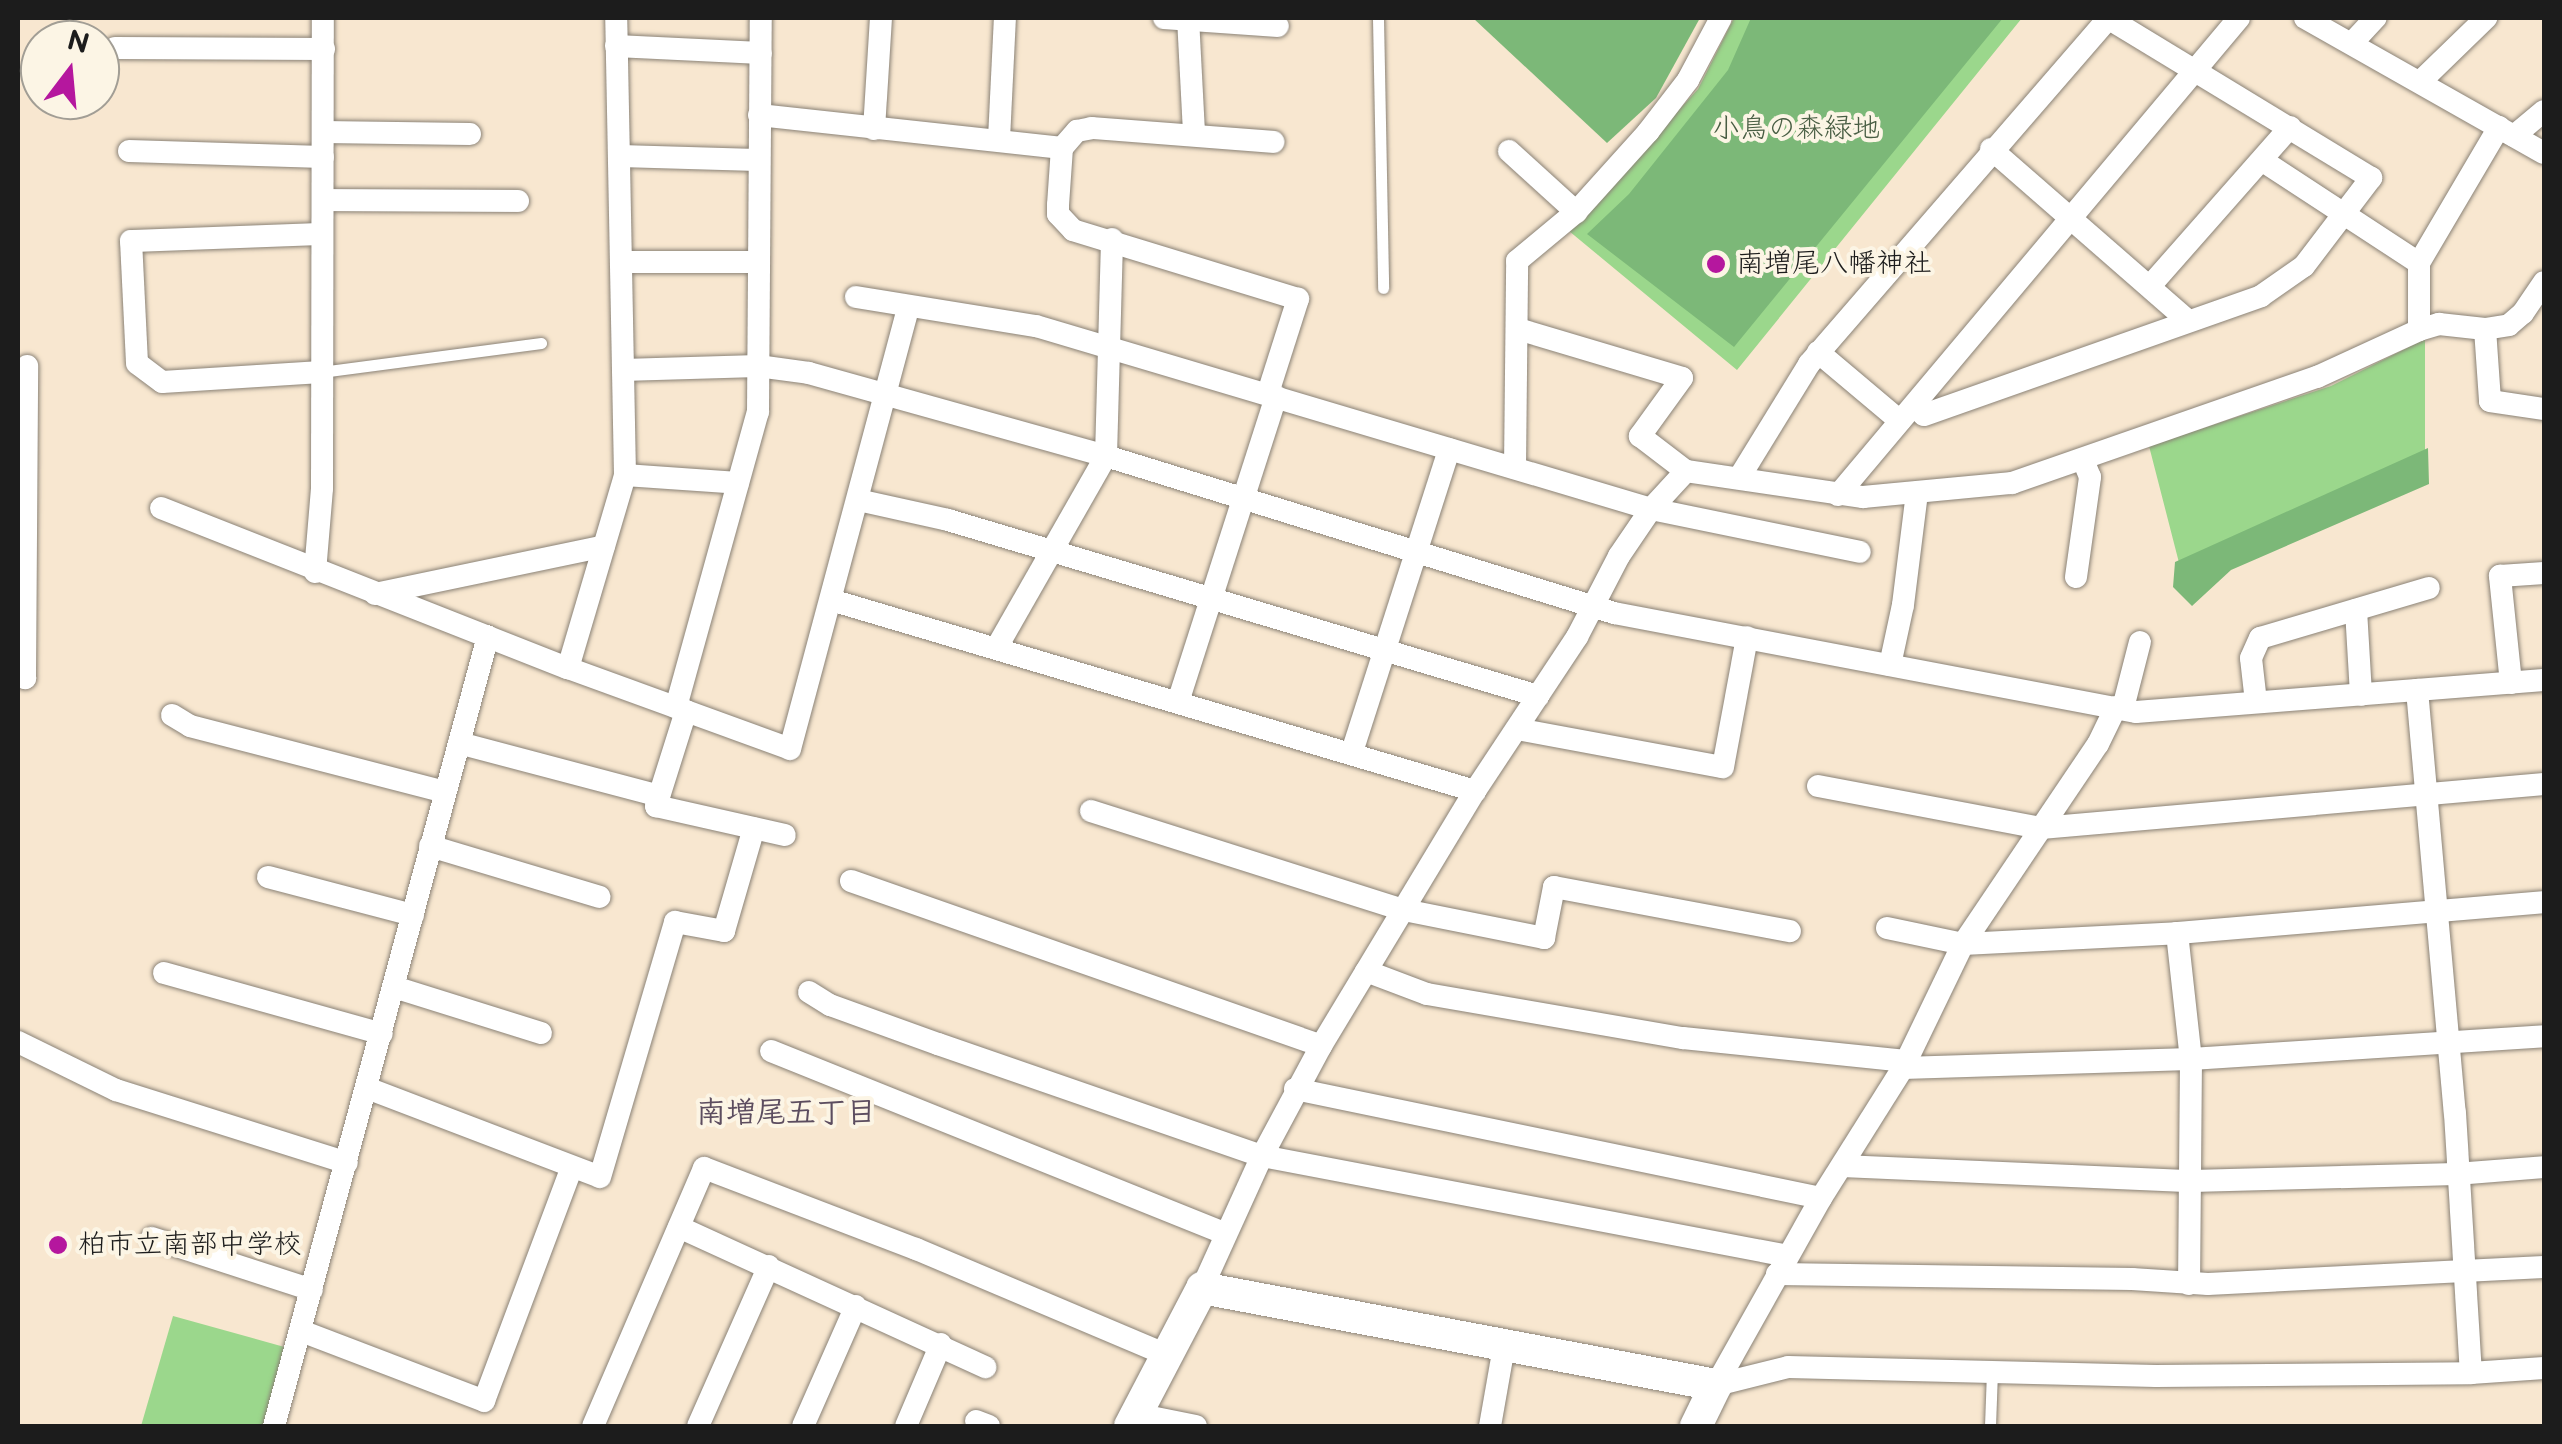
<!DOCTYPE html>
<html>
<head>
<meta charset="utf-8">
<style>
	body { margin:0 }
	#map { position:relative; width:2562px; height:1444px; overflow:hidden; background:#f8e7d0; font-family:"Balsamiq Sans","Klee One",sans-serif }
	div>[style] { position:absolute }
	.green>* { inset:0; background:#9bd78c }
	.forest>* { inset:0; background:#7cb878 }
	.roads { filter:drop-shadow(0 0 2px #8a8276) drop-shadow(0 0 2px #8a8276) }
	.lane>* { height:11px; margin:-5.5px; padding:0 5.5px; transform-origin:5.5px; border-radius:5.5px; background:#fff }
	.street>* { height:22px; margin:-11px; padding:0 11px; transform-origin:11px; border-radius:11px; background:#fff }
	.secondary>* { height:32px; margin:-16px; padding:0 16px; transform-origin:16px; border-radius:16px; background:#fff }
	.dots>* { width:28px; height:28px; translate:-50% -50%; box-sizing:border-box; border:5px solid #fcf5e5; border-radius:50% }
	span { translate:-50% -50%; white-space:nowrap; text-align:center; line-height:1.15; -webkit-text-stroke:8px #fcf5e5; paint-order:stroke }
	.park-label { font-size:28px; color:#485d43 }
	.poi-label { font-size:28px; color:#1c1c1c }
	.left { translate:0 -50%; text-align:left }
	.neighbourhood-label { font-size:30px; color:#5c4d5f; font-weight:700 }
	.frame { position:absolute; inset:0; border:20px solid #1c1c1c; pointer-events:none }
	.north { position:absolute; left:20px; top:20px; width:100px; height:100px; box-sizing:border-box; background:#fcf5e5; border:2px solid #a29e95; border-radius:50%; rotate:16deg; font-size:28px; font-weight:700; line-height:40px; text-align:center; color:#1c1c1c }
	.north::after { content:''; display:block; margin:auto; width:35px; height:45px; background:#b5179e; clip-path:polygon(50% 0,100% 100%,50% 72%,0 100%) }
</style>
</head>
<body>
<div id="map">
	<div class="green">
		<div style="clip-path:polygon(1734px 18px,2022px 18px,1737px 370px,1569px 231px,1698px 89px)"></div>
		<div style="clip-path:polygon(2425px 339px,2425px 475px,2185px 586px,2149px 446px,2331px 386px)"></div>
		<div style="clip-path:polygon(173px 1316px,288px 1348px,266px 1426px,141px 1426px)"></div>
	</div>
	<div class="forest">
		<div style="clip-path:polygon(1473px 18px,1700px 18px,1656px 98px,1607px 143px)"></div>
		<div style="clip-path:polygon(1751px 18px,2003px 18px,1734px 347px,1587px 234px,1629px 194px,1728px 70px)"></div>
		<div style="clip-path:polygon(2428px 448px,2429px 484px,2231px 570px,2192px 606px,2173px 587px,2175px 562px)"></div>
	</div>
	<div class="roads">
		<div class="lane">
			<div style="left:1378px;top:18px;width:270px;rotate:88.9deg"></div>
			<div style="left:321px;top:372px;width:222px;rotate:-7.5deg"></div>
			<div style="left:1990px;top:1426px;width:54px;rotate:-87.9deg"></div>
		</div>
		<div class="street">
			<div style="left:1164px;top:18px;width:114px;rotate:4deg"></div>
			<div style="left:1188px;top:18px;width:116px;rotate:87deg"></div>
			<div style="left:2305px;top:18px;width:274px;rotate:29.5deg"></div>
			<div style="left:2353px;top:42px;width:33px;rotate:-47deg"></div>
			<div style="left:616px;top:46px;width:145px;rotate:2.8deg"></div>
			<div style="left:115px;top:48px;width:209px;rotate:0.3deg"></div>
			<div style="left:2421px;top:81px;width:91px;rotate:-44.1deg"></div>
			<div style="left:759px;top:115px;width:305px;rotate:6.2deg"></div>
			<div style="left:874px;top:129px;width:111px;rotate:-86.4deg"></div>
			<div style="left:323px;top:132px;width:147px;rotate:0.8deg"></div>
			<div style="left:2514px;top:136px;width:39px;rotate:-40deg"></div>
			<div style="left:999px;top:139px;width:121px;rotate:-87.2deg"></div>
			<div style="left:1991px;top:149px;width:260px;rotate:41.1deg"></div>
			<div style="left:129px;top:151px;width:194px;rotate:1.8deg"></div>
			<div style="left:1509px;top:151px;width:91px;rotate:42.3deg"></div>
			<div style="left:620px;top:156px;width:137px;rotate:1.7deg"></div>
			<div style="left:2263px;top:161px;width:186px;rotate:33.2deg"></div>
			<div style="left:323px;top:200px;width:195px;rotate:0.3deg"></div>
			<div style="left:622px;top:262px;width:136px"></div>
			<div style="left:2150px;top:286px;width:212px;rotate:-48.6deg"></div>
			<div style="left:856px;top:297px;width:182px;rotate:9.2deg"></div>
			<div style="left:1036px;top:326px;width:642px;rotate:16.57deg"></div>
			<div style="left:1651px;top:509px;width:213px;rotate:11.6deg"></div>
			<div style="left:1518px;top:329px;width:171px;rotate:16.6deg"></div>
			<div style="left:1682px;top:378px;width:72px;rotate:125.9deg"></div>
			<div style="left:1640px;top:436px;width:58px;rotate:37.3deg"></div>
			<div style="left:2485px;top:329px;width:72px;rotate:86deg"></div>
			<div style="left:2490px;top:401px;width:55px;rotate:8.4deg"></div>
			<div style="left:2419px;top:330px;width:67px;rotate:-90deg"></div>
			<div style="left:2419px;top:263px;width:158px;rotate:-59.5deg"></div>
			<div style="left:1818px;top:352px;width:107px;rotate:40.1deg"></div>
			<div style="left:624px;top:370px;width:134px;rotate:-1.7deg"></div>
			<div style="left:758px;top:366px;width:51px;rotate:7.8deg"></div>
			<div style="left:809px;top:373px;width:308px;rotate:15.6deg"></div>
			<div style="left:1106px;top:456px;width:532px;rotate:17.17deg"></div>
			<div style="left:1614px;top:613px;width:531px;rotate:10.74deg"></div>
			<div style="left:2136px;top:712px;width:409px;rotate:-4.5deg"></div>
			<div style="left:321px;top:372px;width:159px;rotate:176.4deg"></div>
			<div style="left:162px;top:382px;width:31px;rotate:-143deg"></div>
			<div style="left:137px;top:363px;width:122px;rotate:-92.8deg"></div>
			<div style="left:131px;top:241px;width:191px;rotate:-2.1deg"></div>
			<div style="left:1268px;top:393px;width:99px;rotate:-72.3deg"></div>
			<div style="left:1298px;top:299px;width:235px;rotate:-163deg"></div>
			<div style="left:1073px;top:230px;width:22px;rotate:-133deg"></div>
			<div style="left:1058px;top:214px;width:9px;rotate:-90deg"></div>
			<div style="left:1058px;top:205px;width:57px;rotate:-86deg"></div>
			<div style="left:1062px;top:148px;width:23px;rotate:-49deg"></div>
			<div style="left:1077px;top:131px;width:15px;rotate:-11deg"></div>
			<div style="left:1092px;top:128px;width:182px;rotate:4.4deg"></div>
			<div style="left:1914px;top:406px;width:13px;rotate:42deg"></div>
			<div style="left:1924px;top:415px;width:357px;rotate:-19.4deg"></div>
			<div style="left:2261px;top:296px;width:52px;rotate:-34.9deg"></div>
			<div style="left:2304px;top:266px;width:111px;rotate:-52.7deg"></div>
			<div style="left:2371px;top:178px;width:308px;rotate:-148.7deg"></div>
			<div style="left:1515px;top:468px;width:207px;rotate:-89.4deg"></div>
			<div style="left:1517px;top:261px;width:77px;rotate:-39.7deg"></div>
			<div style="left:1576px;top:212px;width:108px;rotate:-48deg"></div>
			<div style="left:1648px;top:132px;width:66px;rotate:-52.4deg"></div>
			<div style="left:1688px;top:80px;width:70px;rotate:-62deg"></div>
			<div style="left:625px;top:475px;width:113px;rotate:4deg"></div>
			<div style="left:1739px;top:478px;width:134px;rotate:-58.4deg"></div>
			<div style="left:1809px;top:364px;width:458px;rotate:-49.1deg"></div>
			<div style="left:1838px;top:495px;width:623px;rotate:-49.95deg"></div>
			<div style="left:858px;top:500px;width:92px;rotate:12.5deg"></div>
			<div style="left:948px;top:520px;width:616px;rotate:16.61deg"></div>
			<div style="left:161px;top:508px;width:437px;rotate:21.5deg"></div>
			<div style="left:568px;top:668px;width:236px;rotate:20deg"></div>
			<div style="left:790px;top:749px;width:457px;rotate:-75deg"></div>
			<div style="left:315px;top:572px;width:84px;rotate:-85.2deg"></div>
			<div style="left:322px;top:488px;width:470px;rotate:-89.9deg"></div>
			<div style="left:2076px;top:577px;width:101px;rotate:-82deg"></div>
			<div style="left:2090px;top:477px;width:18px;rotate:-112deg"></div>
			<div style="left:375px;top:594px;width:234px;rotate:-11.8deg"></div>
			<div style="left:831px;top:600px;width:672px;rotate:16.52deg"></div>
			<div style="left:2356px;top:610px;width:85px;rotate:86.6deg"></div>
			<div style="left:997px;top:647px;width:220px;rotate:-60.3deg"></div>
			<div style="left:1106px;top:456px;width:217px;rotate:-88.4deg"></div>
			<div style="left:1890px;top:665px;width:61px;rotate:-77.8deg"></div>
			<div style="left:1903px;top:605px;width:113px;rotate:-82.9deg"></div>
			<div style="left:568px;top:668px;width:201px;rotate:-73.5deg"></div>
			<div style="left:625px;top:475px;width:457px;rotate:-91.1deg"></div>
			<div style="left:18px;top:675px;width:8px;rotate:23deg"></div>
			<div style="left:25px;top:678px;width:312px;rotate:-89.6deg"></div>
			<div style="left:2511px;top:683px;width:108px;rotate:-95.9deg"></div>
			<div style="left:2500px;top:576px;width:44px;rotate:-3.9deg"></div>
			<div style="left:2417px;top:690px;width:425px;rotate:84.9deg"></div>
			<div style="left:2455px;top:1113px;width:260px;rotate:86.5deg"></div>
			<div style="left:1178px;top:702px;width:321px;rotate:-72.2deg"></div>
			<div style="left:2256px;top:702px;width:44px;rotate:-96.5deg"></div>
			<div style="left:2251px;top:658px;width:22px;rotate:-66deg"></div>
			<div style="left:2260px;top:638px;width:176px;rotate:-16.5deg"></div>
			<div style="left:676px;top:707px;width:306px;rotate:-74.5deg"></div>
			<div style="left:758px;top:412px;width:394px;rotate:-89.6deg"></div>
			<div style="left:2123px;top:708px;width:68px;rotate:-75.6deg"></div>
			<div style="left:686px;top:711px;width:100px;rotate:107.5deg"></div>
			<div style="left:656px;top:806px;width:132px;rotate:12.7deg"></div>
			<div style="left:172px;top:715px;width:21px;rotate:31deg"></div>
			<div style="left:190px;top:726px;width:263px;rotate:14.5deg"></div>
			<div style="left:1517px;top:729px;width:209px;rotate:10.5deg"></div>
			<div style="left:1723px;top:767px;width:132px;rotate:-79.5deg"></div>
			<div style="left:459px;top:743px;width:207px;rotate:14.8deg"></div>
			<div style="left:1352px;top:752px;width:318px;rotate:-72.2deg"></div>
			<div style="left:1818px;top:786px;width:227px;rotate:10.7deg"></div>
			<div style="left:2041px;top:828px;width:505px;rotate:-5deg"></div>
			<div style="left:1091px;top:811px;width:328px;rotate:17.6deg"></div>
			<div style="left:1404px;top:910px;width:143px;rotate:11.3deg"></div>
			<div style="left:1544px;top:938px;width:52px;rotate:-78.9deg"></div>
			<div style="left:1554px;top:887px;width:240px;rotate:10.6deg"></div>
			<div style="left:430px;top:846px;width:177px;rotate:16.7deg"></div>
			<div style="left:268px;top:877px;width:150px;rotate:14.7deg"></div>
			<div style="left:851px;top:881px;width:498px;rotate:19.3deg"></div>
			<div style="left:1887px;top:928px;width:78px;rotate:11.9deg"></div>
			<div style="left:1963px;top:944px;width:214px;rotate:-2.9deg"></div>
			<div style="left:2177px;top:933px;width:368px;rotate:-4.8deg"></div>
			<div style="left:2177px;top:933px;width:127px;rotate:83.7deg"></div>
			<div style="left:2191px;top:1059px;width:225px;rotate:90.5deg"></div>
			<div style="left:1366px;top:971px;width:65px;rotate:20.7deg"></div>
			<div style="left:1427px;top:994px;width:260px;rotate:9.8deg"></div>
			<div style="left:1683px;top:1038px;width:224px;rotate:5.9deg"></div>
			<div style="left:164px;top:973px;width:226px;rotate:15.6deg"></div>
			<div style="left:394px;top:987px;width:154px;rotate:17.4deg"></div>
			<div style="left:809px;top:992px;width:25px;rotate:32deg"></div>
			<div style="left:830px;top:1005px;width:115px;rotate:19.9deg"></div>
			<div style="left:938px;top:1044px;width:343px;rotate:19.1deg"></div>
			<div style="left:1262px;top:1156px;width:535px;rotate:10.76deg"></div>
			<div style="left:18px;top:1042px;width:109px;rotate:26.1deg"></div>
			<div style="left:116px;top:1090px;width:242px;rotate:17.5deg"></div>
			<div style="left:771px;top:1051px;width:490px;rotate:21.9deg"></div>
			<div style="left:1903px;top:1068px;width:288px;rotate:-1.8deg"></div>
			<div style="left:2191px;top:1059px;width:354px;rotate:-3.7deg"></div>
			<div style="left:367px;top:1088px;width:249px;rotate:20.9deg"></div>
			<div style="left:600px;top:1177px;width:266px;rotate:-73.6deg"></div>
			<div style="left:675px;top:922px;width:50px;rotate:10.4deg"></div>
			<div style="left:724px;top:931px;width:107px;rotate:-73.8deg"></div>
			<div style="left:1295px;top:1089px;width:537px;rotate:11.71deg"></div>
			<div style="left:1842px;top:1166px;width:350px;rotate:2.5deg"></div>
			<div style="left:2192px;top:1181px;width:264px;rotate:-1.5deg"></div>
			<div style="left:2456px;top:1174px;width:88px;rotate:-4.5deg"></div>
			<div style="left:679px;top:1227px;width:337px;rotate:24.6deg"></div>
			<div style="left:152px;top:1238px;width:168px;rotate:18deg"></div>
			<div style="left:1777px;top:1274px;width:355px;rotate:0.8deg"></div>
			<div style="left:2132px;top:1279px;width:76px;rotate:3.8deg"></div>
			<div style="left:2208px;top:1284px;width:336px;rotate:-2.9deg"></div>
			<div style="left:1202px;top:1288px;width:145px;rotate:-65.6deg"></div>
			<div style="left:1262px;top:1156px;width:125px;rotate:-61.8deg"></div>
			<div style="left:1321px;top:1046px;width:298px;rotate:-58.9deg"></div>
			<div style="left:1475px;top:791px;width:185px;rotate:-56.5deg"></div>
			<div style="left:1577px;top:637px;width:91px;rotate:-62.6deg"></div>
			<div style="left:1619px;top:556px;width:57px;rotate:-55.8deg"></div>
			<div style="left:1651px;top:509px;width:52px;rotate:-47.4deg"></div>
			<div style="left:1686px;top:471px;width:179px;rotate:8.4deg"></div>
			<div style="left:1863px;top:497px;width:150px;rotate:-5.4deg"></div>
			<div style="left:2012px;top:483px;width:323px;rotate:-19.2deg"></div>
			<div style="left:2317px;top:377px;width:112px;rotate:-24.7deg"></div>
			<div style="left:2419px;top:330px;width:21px;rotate:-17deg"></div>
			<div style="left:2439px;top:324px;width:46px;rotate:6.2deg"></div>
			<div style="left:2485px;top:329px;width:24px;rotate:-9deg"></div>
			<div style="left:2509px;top:325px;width:18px;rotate:-41deg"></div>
			<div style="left:2523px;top:313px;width:37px;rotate:-56deg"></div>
			<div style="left:301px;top:1331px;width:196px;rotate:20.9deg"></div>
			<div style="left:484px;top:1401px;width:250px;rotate:-69.4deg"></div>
			<div style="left:1716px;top:1385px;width:74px;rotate:-14deg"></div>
			<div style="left:1788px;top:1367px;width:368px;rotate:1.4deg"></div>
			<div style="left:2156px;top:1376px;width:315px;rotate:-0.5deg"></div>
			<div style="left:2471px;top:1373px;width:73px;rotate:-3.9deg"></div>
			<div style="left:1716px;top:1385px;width:214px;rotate:-60.7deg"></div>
			<div style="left:1821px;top:1198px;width:154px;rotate:-57.8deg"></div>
			<div style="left:1903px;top:1068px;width:138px;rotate:-64.2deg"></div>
			<div style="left:1963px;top:944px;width:241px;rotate:-56deg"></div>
			<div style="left:2098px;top:744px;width:41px;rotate:-64.1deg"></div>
			<div style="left:1136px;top:1414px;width:61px;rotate:11.3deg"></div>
			<div style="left:976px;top:1421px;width:14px;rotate:21deg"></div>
			<div style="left:274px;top:1426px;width:818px;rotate:-74.84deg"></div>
			<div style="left:593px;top:1426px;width:281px;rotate:-66.7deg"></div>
			<div style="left:704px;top:1168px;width:227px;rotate:20.9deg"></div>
			<div style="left:916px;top:1249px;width:270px;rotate:22.9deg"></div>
			<div style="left:698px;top:1426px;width:175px;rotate:-66.1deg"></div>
			<div style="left:803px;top:1426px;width:131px;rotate:-66.2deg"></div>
			<div style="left:906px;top:1426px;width:89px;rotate:-66.9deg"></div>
			<div style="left:1490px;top:1426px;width:80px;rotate:-80deg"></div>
		</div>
		<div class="secondary">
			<div style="left:1130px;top:1426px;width:156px;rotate:-62.4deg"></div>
			<div style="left:1202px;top:1288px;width:523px;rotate:10.69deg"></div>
			<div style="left:1716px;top:1385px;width:46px;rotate:116deg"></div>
		</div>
	</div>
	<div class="dots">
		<div style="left:1716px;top:264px;background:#b5179e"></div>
		<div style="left:58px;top:1245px;background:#b5179e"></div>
	</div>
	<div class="park-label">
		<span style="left:1796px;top:129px">小鳥の森緑地</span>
	</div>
	<div class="poi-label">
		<span class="left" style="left:1736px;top:264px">南増尾八幡神社</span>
		<span class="left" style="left:78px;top:1245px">柏市立南部中学校</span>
	</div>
	<div class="neighbourhood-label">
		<span style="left:786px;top:1113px">南増尾五丁目</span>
	</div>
	<div class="frame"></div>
	<div class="north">N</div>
</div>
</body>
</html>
